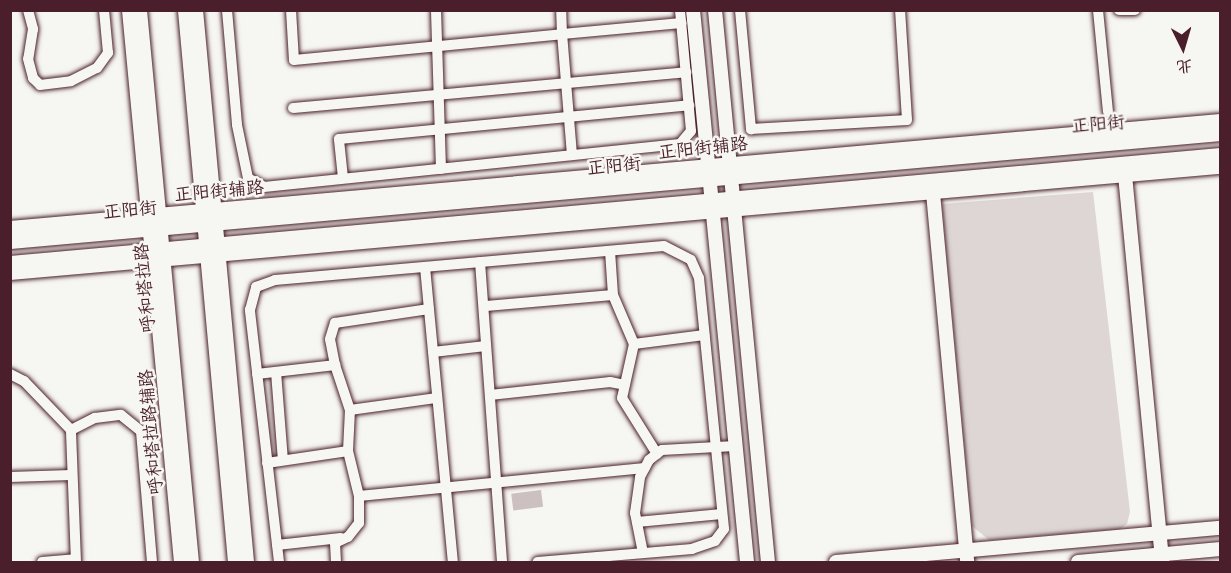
<!DOCTYPE html>
<html>
<head>
<meta charset="utf-8">
<style>
	body { margin:0 }
	#map { position:relative; width:1231px; height:573px; overflow:hidden; background:#f6f6f2; font-family:Sriracha,"LXGW WenKai TC",sans-serif }
	div>[style] { position:absolute }
	.green>* { inset:0; background:#ddd6d5 }
	.building>* { inset:0; background:#ccc1c0; transform-origin:0 0 }
	.roads { filter:drop-shadow(0 0 2px #4a1f2b) drop-shadow(0 0 2px #4a1f2b) }
	.minor>* { height:10px; margin:-5px; padding:0 5px; transform-origin:5px; border-radius:5px; background:#f6f6f2 }
	.tertiary>* { height:14px; margin:-7px; padding:0 7px; transform-origin:7px; border-radius:7px; background:#f6f6f2 }
	.secondary>* { height:15px; margin:-7.5px; padding:0 7.5px; transform-origin:7.5px; border-radius:7.5px; background:#f6f6f2 }
	span { translate:-50% -50%; white-space:nowrap; text-align:center; line-height:1.15; -webkit-text-stroke:5px #f6f6f2; paint-order:stroke }
	.street-label { font-size:18px; color:#4a1f2b }
	.frame { position:absolute; inset:0; border:12px solid #4a1f2b; pointer-events:none }
	.north { position:absolute; left:1153px; top:18px; width:60px; height:60px; -webkit-text-stroke:4px #f6f6f2; paint-order:stroke; rotate:175deg; font-size:16px; font-weight:700; line-height:24px; text-align:center; color:#4a1f2b }
	.north::after { content:''; display:block; margin:auto; width:21px; height:27px; background:#4a1f2b; clip-path:polygon(50% 0,100% 100%,50% 72%,0 100%) }
</style>
</head>
<body>
<div id="map">
	<div class="green">
		<div style="clip-path:polygon(1093px 192px,1130px 512px,1127px 524px,1120px 529px,989px 540px,972px 526px,942px 204px)"></div>
	</div>
	<div class="building">
		<div style="left:541px;top:490px;width:17px;height:30px;rotate:83deg"></div>
	</div>
	<div class="roads">
		<div class="minor">
			<div style="left:28px;top:10px;width:20px;rotate:75deg"></div>
			<div style="left:33px;top:29px;width:30px;rotate:99deg"></div>
			<div style="left:28px;top:59px;width:20px;rotate:75deg"></div>
			<div style="left:33px;top:78px;width:10px;rotate:45deg"></div>
			<div style="left:40px;top:85px;width:31px;rotate:-7deg"></div>
			<div style="left:71px;top:81px;width:29px;rotate:-27deg"></div>
			<div style="left:97px;top:68px;width:19px;rotate:-54deg"></div>
			<div style="left:108px;top:53px;width:43px;rotate:-95.3deg"></div>
			<div style="left:227px;top:10px;width:115px;rotate:85deg"></div>
			<div style="left:237px;top:125px;width:54px;rotate:78.3deg"></div>
			<div style="left:248px;top:178px;width:18px;rotate:29deg"></div>
			<div style="left:264px;top:187px;width:418px;rotate:-5.9deg"></div>
			<div style="left:680px;top:144px;width:17px;rotate:-50deg"></div>
			<div style="left:691px;top:131px;width:121px;rotate:-95.2deg"></div>
			<div style="left:291px;top:10px;width:50px;rotate:86.6deg"></div>
			<div style="left:294px;top:60px;width:269px;rotate:-5.5deg"></div>
			<div style="left:562px;top:34px;width:24px;rotate:-92deg"></div>
			<div style="left:436px;top:10px;width:159px;rotate:88.2deg"></div>
			<div style="left:740px;top:10px;width:120px;rotate:84.7deg"></div>
			<div style="left:751px;top:129px;width:156px;rotate:-3.3deg"></div>
			<div style="left:907px;top:120px;width:110px;rotate:-93.6deg"></div>
			<div style="left:1098px;top:10px;width:102px;rotate:84.4deg"></div>
			<div style="left:1119px;top:10px;width:16px"></div>
			<div style="left:293px;top:108px;width:395px;rotate:-5.2deg"></div>
			<div style="left:572px;top:155px;width:121px;rotate:-94.7deg"></div>
			<div style="left:562px;top:34px;width:120px;rotate:-5.3deg"></div>
			<div style="left:343px;top:178px;width:39px;rotate:-96deg"></div>
			<div style="left:339px;top:139px;width:352px;rotate:-5.5deg"></div>
			<div style="left:610px;top:251px;width:44px;rotate:86.1deg"></div>
			<div style="left:613px;top:295px;width:53px;rotate:66.8deg"></div>
			<div style="left:634px;top:344px;width:55px;rotate:102.5deg"></div>
			<div style="left:622px;top:398px;width:66px;rotate:58deg"></div>
			<div style="left:480px;top:262px;width:301px;rotate:85.8deg"></div>
			<div style="left:425px;top:267px;width:296px;rotate:84.6deg"></div>
			<div style="left:486px;top:306px;width:127px;rotate:-5deg"></div>
			<div style="left:634px;top:344px;width:71px;rotate:-7.3deg"></div>
			<div style="left:433px;top:352px;width:53px;rotate:-6.5deg"></div>
			<div style="left:335px;top:365px;width:26px;rotate:-101deg"></div>
			<div style="left:330px;top:339px;width:17px;rotate:-73deg"></div>
			<div style="left:335px;top:323px;width:95px;rotate:-8.5deg"></div>
			<div style="left:276px;top:372px;width:88px;rotate:85.5deg"></div>
			<div style="left:10px;top:374px;width:16px;rotate:27deg"></div>
			<div style="left:24px;top:381px;width:68px;rotate:46.2deg"></div>
			<div style="left:257px;top:374px;width:79px;rotate:-6.6deg"></div>
			<div style="left:335px;top:365px;width:47px;rotate:71.6deg"></div>
			<div style="left:350px;top:410px;width:41px;rotate:92.8deg"></div>
			<div style="left:490px;top:395px;width:121px;rotate:-6.2deg"></div>
			<div style="left:610px;top:382px;width:15px;rotate:11deg"></div>
			<div style="left:350px;top:410px;width:88px;rotate:-7.9deg"></div>
			<div style="left:267px;top:463px;width:82px;rotate:-8.4deg"></div>
			<div style="left:348px;top:451px;width:46px;rotate:76.3deg"></div>
			<div style="left:10px;top:477px;width:61px;rotate:-1.9deg"></div>
			<div style="left:637px;top:522px;width:85px;rotate:-5.4deg"></div>
			<div style="left:277px;top:545px;width:64px;rotate:-6.2deg"></div>
			<div style="left:643px;top:553px;width:41px;rotate:-101.3deg"></div>
			<div style="left:635px;top:513px;width:36px;rotate:-82deg"></div>
			<div style="left:640px;top:477px;width:19px;rotate:-62deg"></div>
			<div style="left:649px;top:460px;width:16px;rotate:-38deg"></div>
			<div style="left:662px;top:450px;width:73px;rotate:-3.1deg"></div>
			<div style="left:42px;top:562px;width:33px;rotate:-5deg"></div>
			<div style="left:76px;top:562px;width:132px;rotate:-92.2deg"></div>
			<div style="left:71px;top:430px;width:27px;rotate:-27deg"></div>
			<div style="left:95px;top:418px;width:26px;rotate:-7deg"></div>
			<div style="left:121px;top:415px;width:26px;rotate:39deg"></div>
			<div style="left:141px;top:431px;width:131px;rotate:85.2deg"></div>
			<div style="left:279px;top:562px;width:254px;rotate:-96.6deg"></div>
			<div style="left:250px;top:310px;width:24px;rotate:-75deg"></div>
			<div style="left:256px;top:287px;width:20px;rotate:-20deg"></div>
			<div style="left:275px;top:280px;width:390px;rotate:-5deg"></div>
			<div style="left:664px;top:246px;width:30px;rotate:27deg"></div>
			<div style="left:691px;top:260px;width:20px;rotate:66deg"></div>
			<div style="left:699px;top:278px;width:252px;rotate:84.3deg"></div>
			<div style="left:724px;top:529px;width:15px;rotate:127deg"></div>
			<div style="left:715px;top:541px;width:24px;rotate:161deg"></div>
			<div style="left:692px;top:549px;width:155px;rotate:175.2deg"></div>
			<div style="left:336px;top:562px;width:19px;rotate:-93deg"></div>
			<div style="left:335px;top:543px;width:14px;rotate:-25deg"></div>
			<div style="left:348px;top:537px;width:18px;rotate:-52deg"></div>
			<div style="left:359px;top:523px;width:27px;rotate:-90deg"></div>
			<div style="left:359px;top:496px;width:287px;rotate:-5.6deg"></div>
		</div>
		<div class="tertiary">
			<div style="left:129px;top:10px;width:554px;rotate:84.62deg"></div>
			<div style="left:196px;top:10px;width:554px;rotate:84.72deg"></div>
			<div style="left:693px;top:10px;width:555px;rotate:84.41deg"></div>
			<div style="left:715px;top:10px;width:555px;rotate:84.52deg"></div>
			<div style="left:1125px;top:175px;width:389px;rotate:84.5deg"></div>
			<div style="left:932px;top:182px;width:382px;rotate:84.7deg"></div>
			<div style="left:10px;top:228px;width:1215px;rotate:-5.05deg"></div>
			<div style="left:10px;top:273px;width:1215px;rotate:-5.01deg"></div>
			<div style="left:836px;top:562px;width:386px;rotate:-5.1deg"></div>
			<div style="left:1078px;top:562px;width:143px;rotate:-5.2deg"></div>
		</div>
		<div class="secondary">
			<div style="left:139px;top:10px;width:554px;rotate:84.62deg"></div>
			<div style="left:185px;top:10px;width:554px;rotate:84.82deg"></div>
			<div style="left:10px;top:241px;width:1215px;rotate:-5.1deg"></div>
			<div style="left:10px;top:263px;width:1215px;rotate:-5.1deg"></div>
		</div>
	</div>
	<div class="street-label">
		<span style="left:1098px;top:124px;rotate:-5deg">正阳街</span>
		<span style="left:703px;top:148px;rotate:-6deg">正阳街辅路</span>
		<span style="left:614px;top:166px;rotate:-5deg">正阳街</span>
		<span style="left:219px;top:191px;rotate:-5deg">正阳街辅路</span>
		<span style="left:130px;top:210px;rotate:-5deg">正阳街</span>
		<span style="left:145px;top:288px;rotate:-95deg">呼和塔拉路</span>
		<span style="left:151px;top:432px;rotate:-95deg">呼和塔拉路辅路</span>
	</div>
	<div class="frame"></div>
	<div class="north">北</div>
</div>
</body>
</html>
